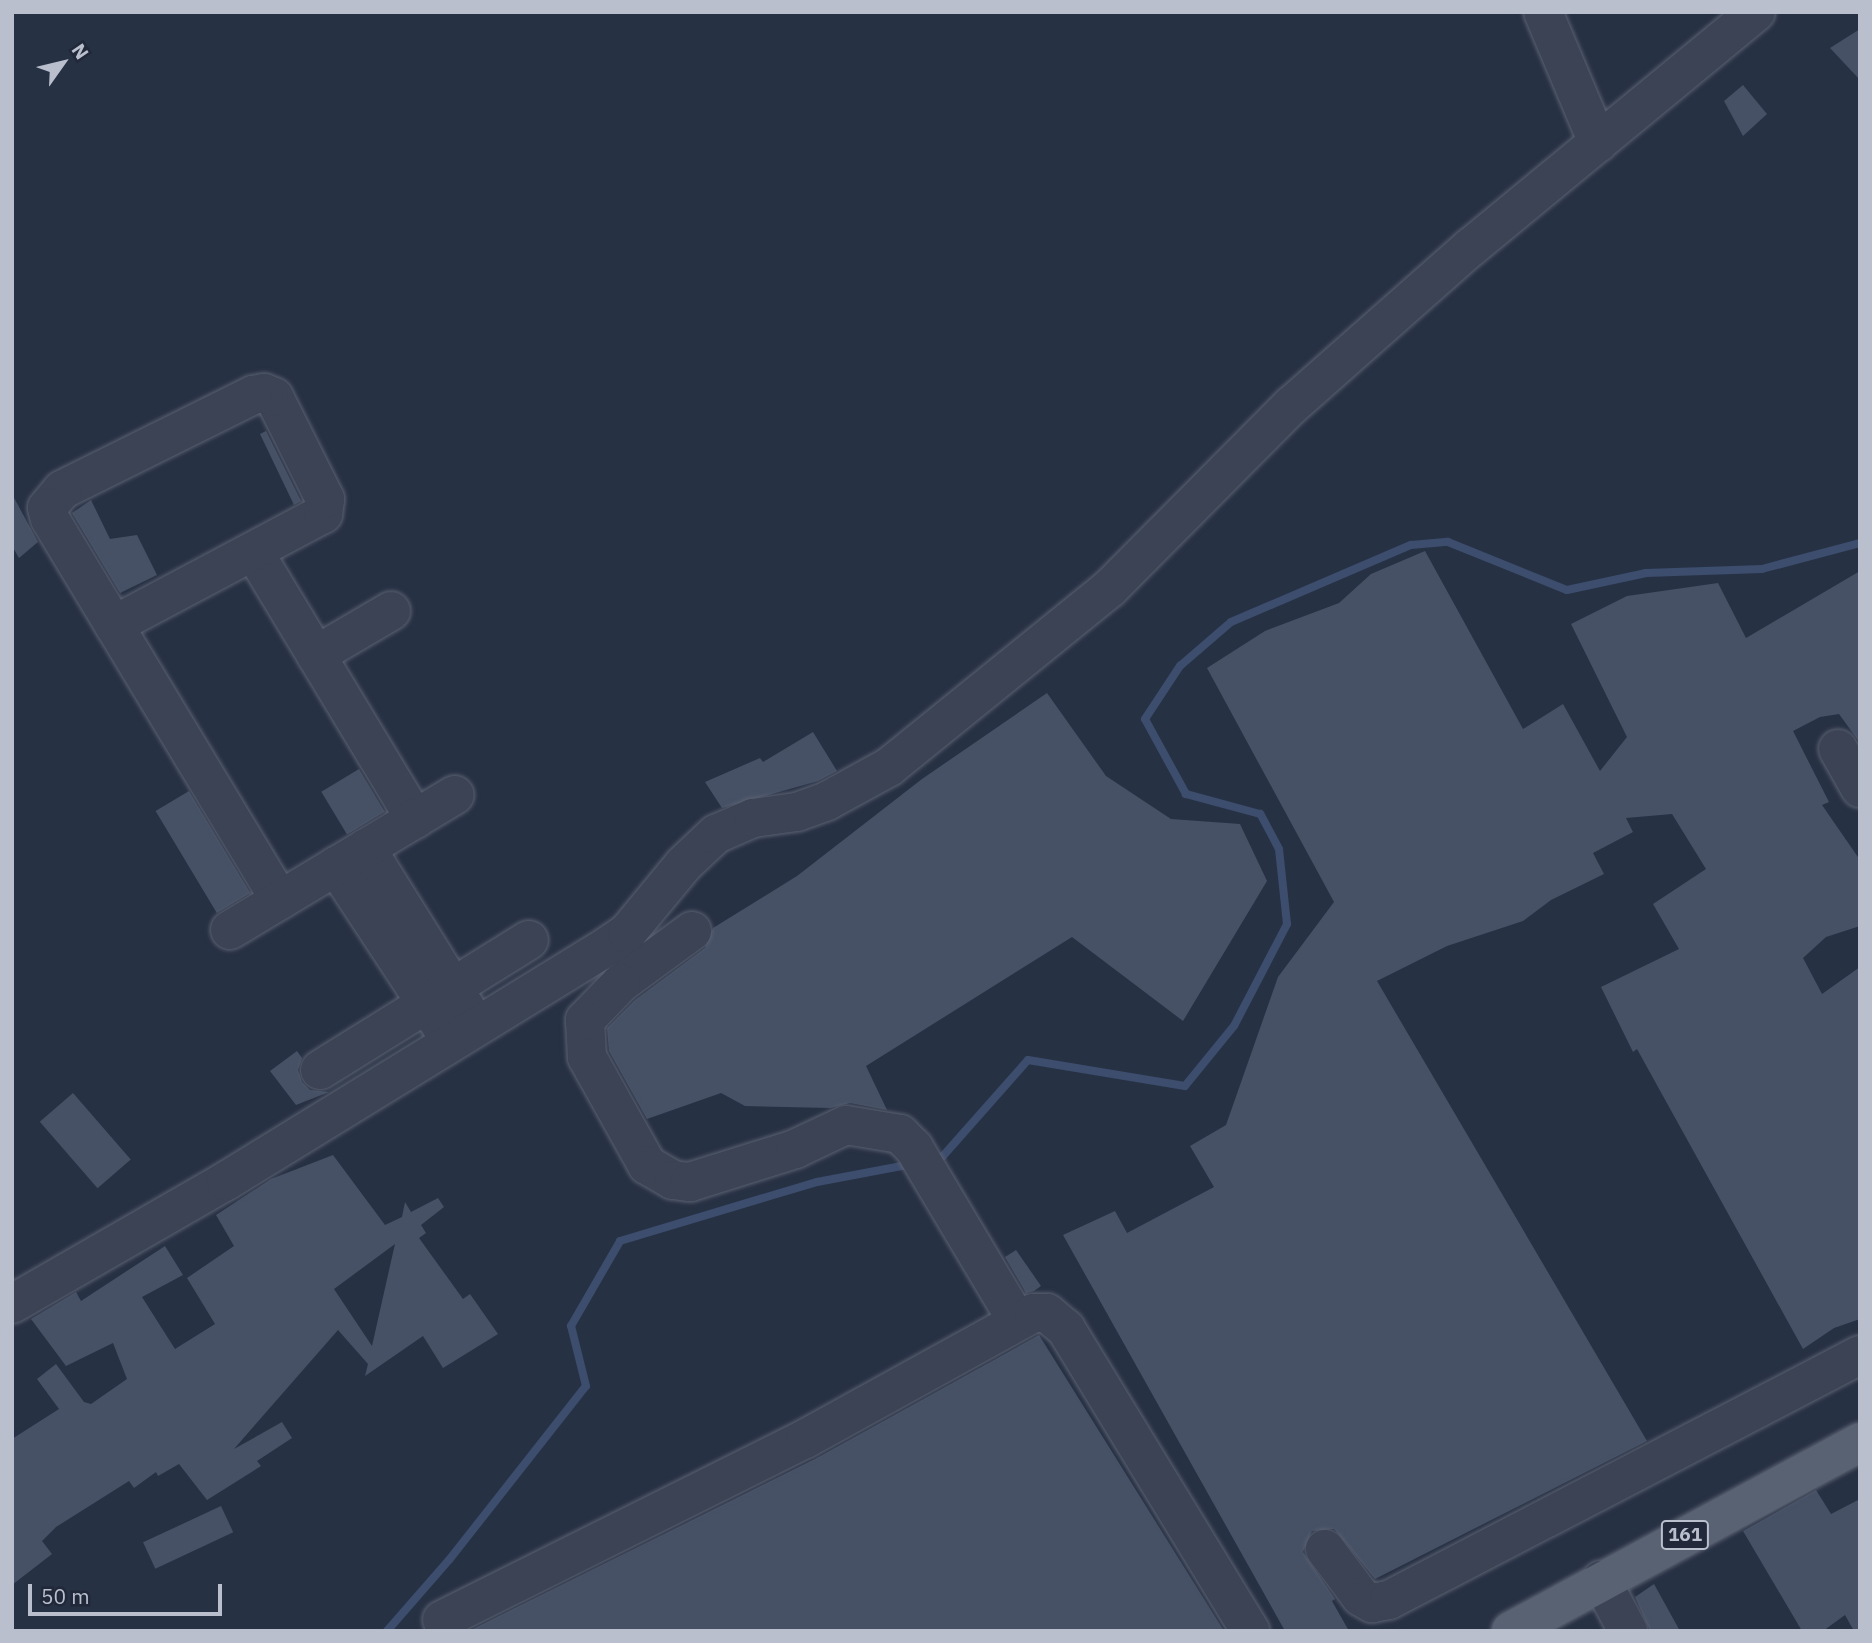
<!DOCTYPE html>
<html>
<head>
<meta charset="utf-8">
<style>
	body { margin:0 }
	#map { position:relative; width:1872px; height:1643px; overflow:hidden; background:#273144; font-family:"IBM Plex Sans",sans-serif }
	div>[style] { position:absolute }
	.stream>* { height:8px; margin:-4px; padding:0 4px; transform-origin:4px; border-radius:4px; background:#3d4d6d }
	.building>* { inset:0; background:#465166; transform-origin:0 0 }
	.roads { filter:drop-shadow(0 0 2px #5a6171) drop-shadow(0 0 2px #5a6171) }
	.minor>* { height:38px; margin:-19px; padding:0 19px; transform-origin:19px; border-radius:19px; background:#3b4354 }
	.major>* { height:38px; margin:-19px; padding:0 19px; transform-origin:19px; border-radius:19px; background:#596273 }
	span { translate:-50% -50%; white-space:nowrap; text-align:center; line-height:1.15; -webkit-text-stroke:5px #202839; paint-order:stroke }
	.shield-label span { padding:2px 5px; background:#202839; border:2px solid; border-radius:5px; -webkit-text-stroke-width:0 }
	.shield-label { font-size:19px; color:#b9bfcd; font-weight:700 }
	.frame { position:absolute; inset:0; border:14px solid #b9bfcd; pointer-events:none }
	.north { position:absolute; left:28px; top:28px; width:70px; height:70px; -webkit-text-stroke:5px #202839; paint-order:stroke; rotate:56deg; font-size:19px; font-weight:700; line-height:28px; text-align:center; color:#b9bfcd }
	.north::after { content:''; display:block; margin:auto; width:24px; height:32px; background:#b9bfcd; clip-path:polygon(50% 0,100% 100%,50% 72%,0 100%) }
	.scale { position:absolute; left:28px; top:1584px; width:194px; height:32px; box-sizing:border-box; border:4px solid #b9bfcd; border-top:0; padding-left:9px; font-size:21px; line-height:24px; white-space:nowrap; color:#b9bfcd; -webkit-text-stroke:5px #202839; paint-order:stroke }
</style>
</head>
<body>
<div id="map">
	<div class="stream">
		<div style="left:931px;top:1159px;width:12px;rotate:-14deg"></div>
		<div style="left:943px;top:1156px;width:128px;rotate:-48.5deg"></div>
		<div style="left:1028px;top:1060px;width:159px;rotate:9.4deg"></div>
		<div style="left:1185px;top:1086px;width:77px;rotate:-50.8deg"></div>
		<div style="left:1234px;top:1026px;width:115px;rotate:-62.5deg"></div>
		<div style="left:1287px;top:924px;width:75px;rotate:-96.1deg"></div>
		<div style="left:1279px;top:849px;width:40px;rotate:-118deg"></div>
		<div style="left:1260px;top:814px;width:77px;rotate:-164.9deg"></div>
		<div style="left:1186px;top:794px;width:85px;rotate:-118.7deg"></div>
		<div style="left:1145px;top:719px;width:64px;rotate:-56.6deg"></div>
		<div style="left:1180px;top:666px;width:67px;rotate:-40.8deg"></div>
		<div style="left:1231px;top:622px;width:196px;rotate:-23.2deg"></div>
		<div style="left:1411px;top:545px;width:37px;rotate:-5deg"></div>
		<div style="left:1448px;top:542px;width:128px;rotate:22deg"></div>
		<div style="left:1567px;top:590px;width:81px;rotate:-12.1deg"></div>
		<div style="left:1646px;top:573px;width:116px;rotate:-2deg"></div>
		<div style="left:1762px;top:569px;width:101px;rotate:-14.9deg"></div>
		<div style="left:387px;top:1631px;width:94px;rotate:-48.9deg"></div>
		<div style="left:449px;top:1560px;width:221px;rotate:-51.8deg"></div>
		<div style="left:586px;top:1386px;width:62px;rotate:-104deg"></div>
		<div style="left:571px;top:1326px;width:98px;rotate:-60deg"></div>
		<div style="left:620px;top:1241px;width:206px;rotate:-16.7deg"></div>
		<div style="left:817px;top:1182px;width:97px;rotate:-10.7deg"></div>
	</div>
	<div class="building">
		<div style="clip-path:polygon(1860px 29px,1860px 80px,1830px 48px)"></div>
		<div style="clip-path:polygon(1743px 85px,1767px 114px,1743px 136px,1724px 101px)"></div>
		<div style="clip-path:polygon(266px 431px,301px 501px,294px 505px,260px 434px)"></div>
		<div style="clip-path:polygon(12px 494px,38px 542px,19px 558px,12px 546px)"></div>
		<div style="clip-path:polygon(91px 500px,110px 539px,137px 535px,157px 575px,120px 593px,72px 513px)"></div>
		<div style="clip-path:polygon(1425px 551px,1523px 729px,1563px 704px,1600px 771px,1627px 737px,1571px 624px,1627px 596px,1718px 583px,1746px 638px,1860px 571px,1860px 743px,1839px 714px,1820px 717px,1793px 731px,1829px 802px,1822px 805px,1860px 860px,1860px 926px,1826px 937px,1803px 958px,1822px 994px,1860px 967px,1860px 1319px,1834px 1328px,1803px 1349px,1637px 1049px,1633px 1052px,1601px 987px,1679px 949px,1653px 904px,1706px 869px,1672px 814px,1626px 818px,1633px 832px,1593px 853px,1604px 874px,1551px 900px,1523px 921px,1447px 946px,1377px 981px,1647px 1441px,1375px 1579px,1334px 1529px,1312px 1531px,1303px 1552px,1335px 1599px,1332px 1601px,1349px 1631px,1285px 1631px,1063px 1235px,1115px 1211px,1127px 1233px,1214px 1187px,1190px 1146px,1226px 1125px,1278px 977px,1334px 902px,1207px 668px,1265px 631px,1339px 603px,1371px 574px)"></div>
		<div style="clip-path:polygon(1047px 693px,1106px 776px,1171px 819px,1240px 824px,1267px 881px,1183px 1021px,1072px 937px,866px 1066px,887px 1110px,850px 1103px,830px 1108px,745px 1106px,721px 1093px,647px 1119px,609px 1051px,607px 1028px,635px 1000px,705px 948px,713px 928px,797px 876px,922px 779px)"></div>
		<div style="clip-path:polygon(813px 732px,837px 771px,818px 781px,722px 808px,705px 782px,760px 758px,763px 762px)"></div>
		<div style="left:359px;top:769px;width:50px;height:44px;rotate:59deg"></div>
		<div style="left:189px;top:791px;width:119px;height:39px;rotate:59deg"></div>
		<div style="clip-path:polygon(297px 1051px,302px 1058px,298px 1070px,302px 1082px,310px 1090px,329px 1092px,296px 1105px,270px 1071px)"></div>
		<div style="left:73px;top:1093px;width:88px;height:44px;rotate:49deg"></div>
		<div style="clip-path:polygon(evenodd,333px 1155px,385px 1225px,402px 1217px,405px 1202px,411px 1212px,438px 1198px,444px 1207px,421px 1225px,426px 1233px,419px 1238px,463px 1299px,470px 1294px,498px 1334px,443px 1368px,423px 1336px,365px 1376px,368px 1364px,338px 1330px,234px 1449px,282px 1422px,292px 1438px,257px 1461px,261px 1466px,207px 1500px,179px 1464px,158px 1476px,156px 1472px,134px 1488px,129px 1481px,56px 1527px,42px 1541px,52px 1554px,12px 1585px,12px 1439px,59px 1409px,37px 1379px,56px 1364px,84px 1402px,91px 1404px,127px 1379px,113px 1343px,66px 1366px,31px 1319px,76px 1292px,81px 1301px,165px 1246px,183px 1275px,142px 1297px,175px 1349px,215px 1324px,187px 1278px,234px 1246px,216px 1215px,271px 1179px,333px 1155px,395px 1244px,392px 1257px,372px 1346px,334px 1289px,395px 1244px)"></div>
		<div style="clip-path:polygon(1016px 1250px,1041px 1286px,1034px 1291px,1026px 1293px,1005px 1257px)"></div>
		<div style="clip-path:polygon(1039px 1335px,1224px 1631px,469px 1631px,815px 1459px)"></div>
		<div style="clip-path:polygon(1816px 1490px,1831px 1514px,1860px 1499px,1860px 1631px,1854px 1631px,1845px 1615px,1823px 1631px,1802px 1631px,1743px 1531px)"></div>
		<div style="left:221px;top:1506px;width:29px;height:86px;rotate:65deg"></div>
		<div style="clip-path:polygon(1654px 1584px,1680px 1631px,1650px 1631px,1635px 1597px)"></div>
	</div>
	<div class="roads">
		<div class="minor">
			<div style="left:1543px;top:12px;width:142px;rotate:67.2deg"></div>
			<div style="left:254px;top:552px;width:312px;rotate:58.9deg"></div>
			<div style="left:114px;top:625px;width:237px;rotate:-28deg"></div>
			<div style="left:323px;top:514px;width:15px;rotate:-82deg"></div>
			<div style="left:325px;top:499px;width:114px;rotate:-116.6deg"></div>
			<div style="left:274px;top:397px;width:11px;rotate:-158deg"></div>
			<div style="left:264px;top:393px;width:11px;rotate:170deg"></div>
			<div style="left:253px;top:395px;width:213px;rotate:153.6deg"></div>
			<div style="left:62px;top:490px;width:23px;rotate:130deg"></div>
			<div style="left:47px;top:508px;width:11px;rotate:75deg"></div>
			<div style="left:50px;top:519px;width:124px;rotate:58.9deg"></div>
			<div style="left:114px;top:625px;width:321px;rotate:58.9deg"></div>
			<div style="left:316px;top:655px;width:87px;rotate:-30.4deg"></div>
			<div style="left:1838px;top:749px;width:45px;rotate:60.6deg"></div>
			<div style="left:366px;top:848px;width:191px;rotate:58.1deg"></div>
			<div style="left:336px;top:866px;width:191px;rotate:56.7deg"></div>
			<div style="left:230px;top:930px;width:262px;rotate:-31deg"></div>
			<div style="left:692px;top:931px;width:88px;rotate:143.8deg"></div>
			<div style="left:621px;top:983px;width:52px;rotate:134.2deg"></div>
			<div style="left:585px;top:1020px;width:37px;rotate:87deg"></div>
			<div style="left:587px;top:1057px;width:124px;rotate:60.9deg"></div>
			<div style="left:647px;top:1165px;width:30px;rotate:30deg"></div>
			<div style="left:673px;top:1180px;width:17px;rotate:7deg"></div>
			<div style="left:690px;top:1182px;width:110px;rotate:-17.4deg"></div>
			<div style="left:795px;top:1149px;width:56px;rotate:-25.2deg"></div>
			<div style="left:846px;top:1125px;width:55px;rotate:9.5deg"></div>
			<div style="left:900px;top:1134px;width:20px;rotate:45deg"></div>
			<div style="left:914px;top:1148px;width:201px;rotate:59.2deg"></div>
			<div style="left:320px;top:1070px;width:246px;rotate:-31.9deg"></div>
			<div style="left:12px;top:1304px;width:247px;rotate:-29.9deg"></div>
			<div style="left:226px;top:1181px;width:450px;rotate:-31.6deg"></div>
			<div style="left:609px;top:945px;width:22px;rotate:-34deg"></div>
			<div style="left:627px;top:933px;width:89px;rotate:-50.4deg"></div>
			<div style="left:684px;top:864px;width:44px;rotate:-43.2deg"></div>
			<div style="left:716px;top:834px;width:40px;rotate:-23.4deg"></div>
			<div style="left:753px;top:818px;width:44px;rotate:-7.8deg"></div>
			<div style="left:797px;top:812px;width:32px;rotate:-20deg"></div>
			<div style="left:827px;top:801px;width:71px;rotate:-28.7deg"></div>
			<div style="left:889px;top:767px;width:284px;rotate:-39deg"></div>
			<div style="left:1110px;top:588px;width:257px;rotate:-45.2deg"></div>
			<div style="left:1291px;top:406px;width:240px;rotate:-41.5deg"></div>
			<div style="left:1471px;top:247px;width:369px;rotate:-39.5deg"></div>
			<div style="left:1325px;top:1549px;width:60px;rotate:53.1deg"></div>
			<div style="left:1361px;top:1597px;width:13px;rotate:29deg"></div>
			<div style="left:1372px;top:1603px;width:17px;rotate:-10deg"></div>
			<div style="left:1389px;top:1600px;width:531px;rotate:-27.48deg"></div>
			<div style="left:1601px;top:1580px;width:58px;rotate:62.1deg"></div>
			<div style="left:442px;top:1620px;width:406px;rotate:-26.5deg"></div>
			<div style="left:805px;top:1439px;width:260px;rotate:-28.9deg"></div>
			<div style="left:1033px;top:1313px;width:14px"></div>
			<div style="left:1047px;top:1313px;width:25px;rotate:40deg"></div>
			<div style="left:1066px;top:1329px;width:354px;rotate:58.6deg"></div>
		</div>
		<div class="major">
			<div style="left:1511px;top:1631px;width:397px;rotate:-28.4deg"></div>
		</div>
	</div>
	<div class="shield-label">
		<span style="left:1685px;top:1535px">161</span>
	</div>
	<div class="frame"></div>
	<div class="north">N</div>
	<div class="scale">50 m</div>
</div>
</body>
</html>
